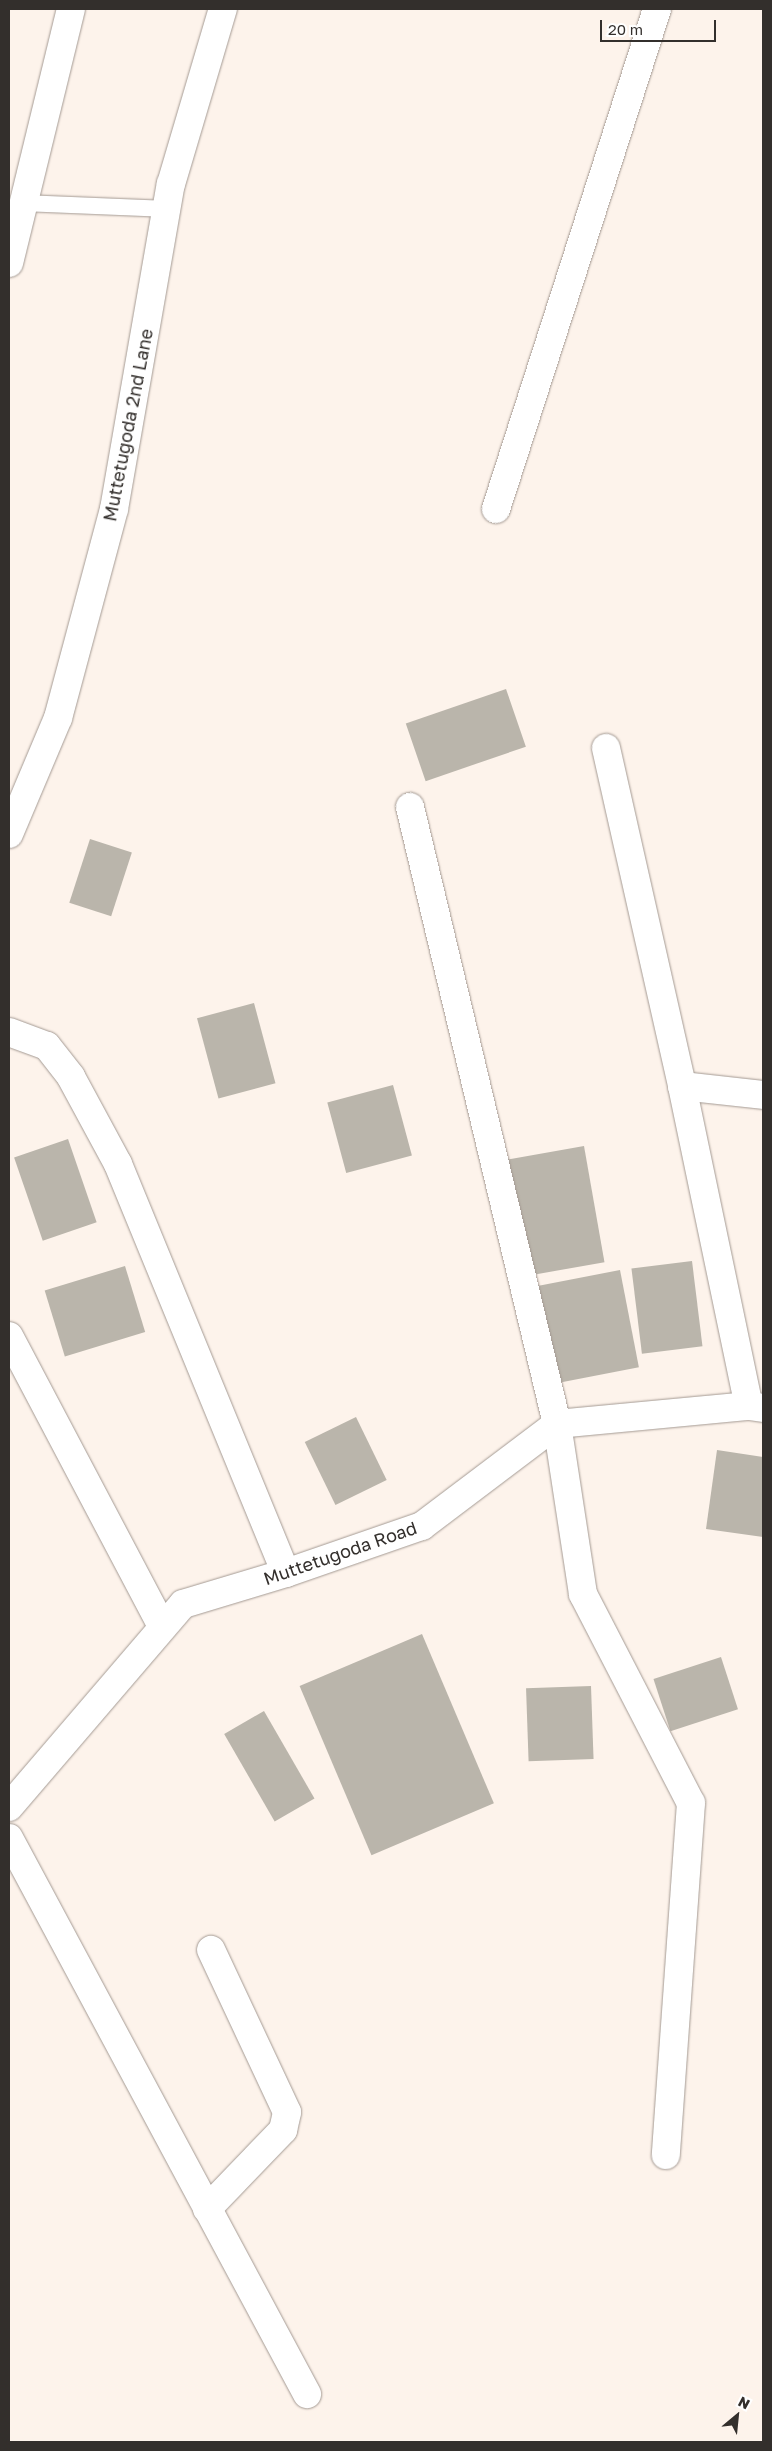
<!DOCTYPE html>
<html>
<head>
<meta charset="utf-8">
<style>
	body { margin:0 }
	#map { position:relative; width:772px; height:2451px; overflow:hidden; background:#fdf3eb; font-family:"Golos Text",sans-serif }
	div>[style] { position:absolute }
	.building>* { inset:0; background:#bab5ab; transform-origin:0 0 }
	.roads { filter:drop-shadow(0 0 1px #a49a93) drop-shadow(0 0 1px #a49a93) }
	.service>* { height:16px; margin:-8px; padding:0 8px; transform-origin:8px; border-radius:8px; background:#fff }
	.minor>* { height:28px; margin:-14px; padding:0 14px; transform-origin:14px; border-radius:14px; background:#fff }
	.tertiary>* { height:28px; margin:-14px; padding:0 14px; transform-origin:14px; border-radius:14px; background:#fff }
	span { translate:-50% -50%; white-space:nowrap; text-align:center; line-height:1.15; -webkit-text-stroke:5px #fff; paint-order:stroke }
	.street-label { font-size:18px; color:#332f2c }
	.frame { position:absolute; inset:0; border:10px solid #332f2c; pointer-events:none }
	.north { position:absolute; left:712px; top:2391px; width:50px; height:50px; -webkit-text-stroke:4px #fff; paint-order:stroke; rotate:28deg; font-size:14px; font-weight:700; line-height:20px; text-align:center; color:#332f2c }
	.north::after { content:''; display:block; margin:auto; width:18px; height:22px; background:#332f2c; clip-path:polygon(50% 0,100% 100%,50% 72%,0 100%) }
	.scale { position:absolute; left:600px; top:20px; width:116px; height:22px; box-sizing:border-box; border:2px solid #332f2c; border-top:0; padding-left:6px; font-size:15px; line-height:18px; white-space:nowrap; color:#332f2c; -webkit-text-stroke:4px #fff; paint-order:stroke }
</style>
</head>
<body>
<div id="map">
	<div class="building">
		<div style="left:506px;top:689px;width:61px;height:106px;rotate:71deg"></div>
		<div style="left:90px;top:839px;width:44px;height:67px;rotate:18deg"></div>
		<div style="left:254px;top:1003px;width:83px;height:59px;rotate:75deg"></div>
		<div style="left:393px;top:1085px;width:73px;height:68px;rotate:75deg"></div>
		<div style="left:68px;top:1139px;width:88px;height:57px;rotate:71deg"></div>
		<div style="left:584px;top:1146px;width:118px;height:82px;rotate:80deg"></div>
		<div style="left:692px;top:1261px;width:86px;height:61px;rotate:83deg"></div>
		<div style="left:125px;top:1266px;width:69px;height:84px;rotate:73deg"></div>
		<div style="left:620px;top:1270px;width:99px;height:88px;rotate:79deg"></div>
		<div style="left:356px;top:1417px;width:70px;height:57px;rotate:64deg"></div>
		<div style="clip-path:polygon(717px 1450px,763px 1457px,763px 1537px,706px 1529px)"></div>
		<div style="left:422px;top:1634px;width:184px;height:133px;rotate:67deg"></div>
		<div style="left:721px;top:1657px;width:55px;height:71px;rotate:72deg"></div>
		<div style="left:591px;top:1686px;width:73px;height:65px;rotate:88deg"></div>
		<div style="left:264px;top:1711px;width:101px;height:46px;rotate:60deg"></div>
	</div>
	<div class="roads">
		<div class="service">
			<div style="left:24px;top:203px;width:143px;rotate:2.4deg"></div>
		</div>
		<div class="minor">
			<div style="left:9px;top:263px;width:261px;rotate:-76.3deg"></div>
			<div style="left:496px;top:509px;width:525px;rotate:-72.15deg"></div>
			<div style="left:606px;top:748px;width:346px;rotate:77.3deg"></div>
			<div style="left:682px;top:1086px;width:327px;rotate:78.2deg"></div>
			<div style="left:410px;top:807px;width:634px;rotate:76.6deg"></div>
			<div style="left:557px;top:1424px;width:172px;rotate:81.3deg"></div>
			<div style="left:583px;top:1594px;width:235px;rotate:62.7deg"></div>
			<div style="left:691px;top:1803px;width:353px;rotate:94.1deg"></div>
			<div style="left:9px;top:834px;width:126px;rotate:-67.1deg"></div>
			<div style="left:58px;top:718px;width:216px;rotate:-75deg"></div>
			<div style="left:114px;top:509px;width:330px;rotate:-80.1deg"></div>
			<div style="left:171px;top:184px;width:183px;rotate:-73.5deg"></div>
			<div style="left:9px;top:1032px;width:40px;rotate:20.2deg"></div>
			<div style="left:47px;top:1046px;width:39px;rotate:52deg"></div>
			<div style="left:71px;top:1077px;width:99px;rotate:61.6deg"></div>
			<div style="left:118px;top:1164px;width:442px;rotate:67.7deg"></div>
			<div style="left:682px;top:1086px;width:81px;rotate:6.3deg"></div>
			<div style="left:9px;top:1336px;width:328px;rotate:62.2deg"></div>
			<div style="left:9px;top:1838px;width:631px;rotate:61.81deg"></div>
			<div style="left:207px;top:2209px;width:110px;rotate:-46.1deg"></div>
			<div style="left:283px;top:2130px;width:18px;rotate:-77deg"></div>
			<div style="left:287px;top:2112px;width:179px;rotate:-115.1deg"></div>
		</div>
		<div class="tertiary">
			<div style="left:9px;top:1807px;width:267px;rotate:-49.4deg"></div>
			<div style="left:183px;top:1604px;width:108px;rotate:-16.8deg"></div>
			<div style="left:286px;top:1573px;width:144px;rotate:-19.1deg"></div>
			<div style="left:422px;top:1526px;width:169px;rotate:-37.1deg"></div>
			<div style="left:557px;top:1424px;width:193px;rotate:-5.4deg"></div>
			<div style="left:749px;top:1406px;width:14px;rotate:8deg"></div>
		</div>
	</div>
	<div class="street-label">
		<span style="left:128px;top:425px;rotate:-79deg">Muttetugoda 2nd Lane</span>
		<span style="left:340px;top:1553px;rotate:-19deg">Muttetugoda Road</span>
	</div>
	<div class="frame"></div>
	<div class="north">N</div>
	<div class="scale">20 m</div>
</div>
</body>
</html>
